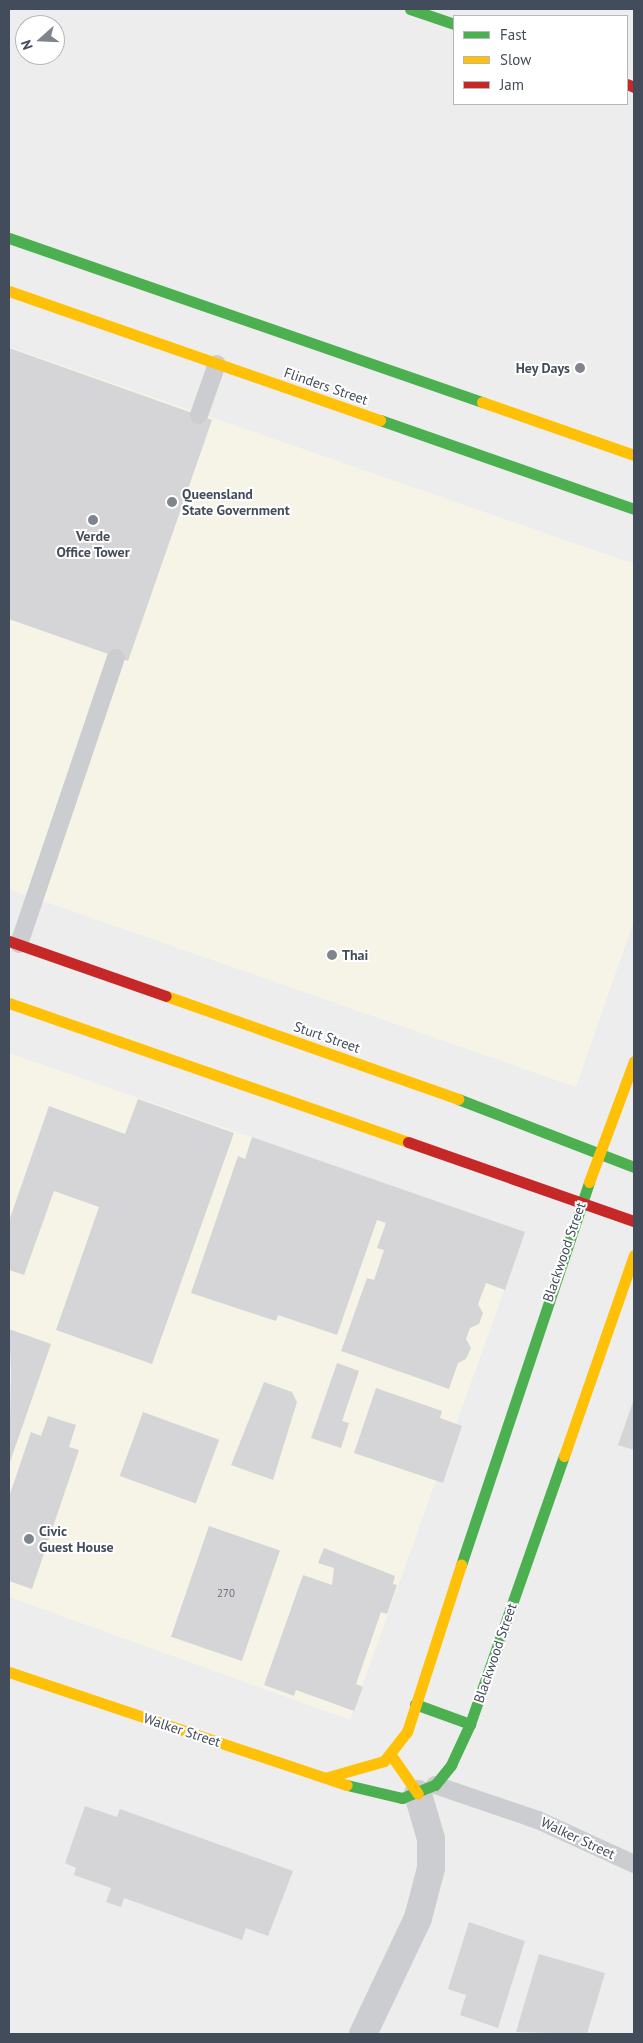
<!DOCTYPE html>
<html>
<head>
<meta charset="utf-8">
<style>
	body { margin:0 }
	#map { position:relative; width:643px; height:2043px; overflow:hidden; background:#eeeded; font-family:"PT Sans",sans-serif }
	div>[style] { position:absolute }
	.commercial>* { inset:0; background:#f6f4e7 }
	.building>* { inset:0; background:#d5d5d7; transform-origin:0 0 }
	.lane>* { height:18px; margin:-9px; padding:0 9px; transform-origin:9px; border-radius:9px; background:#cbcdd1 }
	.street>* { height:28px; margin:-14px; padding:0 14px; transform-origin:14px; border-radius:14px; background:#cbcdd1 }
	.fast>* { height:11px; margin:-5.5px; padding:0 5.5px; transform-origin:5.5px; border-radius:5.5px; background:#4caf50 }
	.slow>* { height:11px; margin:-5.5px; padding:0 5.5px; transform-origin:5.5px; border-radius:5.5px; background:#ffc107 }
	.jam>* { height:11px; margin:-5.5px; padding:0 5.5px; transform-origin:5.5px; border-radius:5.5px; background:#c62828 }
	.dots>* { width:14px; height:14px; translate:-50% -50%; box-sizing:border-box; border:2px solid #fff; border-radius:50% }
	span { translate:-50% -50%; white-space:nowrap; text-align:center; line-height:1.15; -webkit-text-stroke:4px #fff; paint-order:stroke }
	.number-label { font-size:11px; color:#69707a }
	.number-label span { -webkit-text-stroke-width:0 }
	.poi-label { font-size:14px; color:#434c5a; font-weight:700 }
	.right { translate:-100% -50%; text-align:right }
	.left { translate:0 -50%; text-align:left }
	.street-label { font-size:14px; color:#434c5a }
	.frame { position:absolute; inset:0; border:10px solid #434c5a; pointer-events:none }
	.legend { position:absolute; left:453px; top:15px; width:175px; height:90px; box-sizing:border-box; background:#fff; border:1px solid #b4b7bd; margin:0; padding:6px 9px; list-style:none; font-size:15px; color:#434c5a }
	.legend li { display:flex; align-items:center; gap:10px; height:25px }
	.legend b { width:25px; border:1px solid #b4b7bd }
	.north { position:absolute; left:15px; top:15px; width:50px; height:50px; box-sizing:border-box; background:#fff; border:1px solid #b4b7bd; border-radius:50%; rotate:250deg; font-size:14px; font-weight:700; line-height:20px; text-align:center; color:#434c5a }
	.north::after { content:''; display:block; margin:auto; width:18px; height:22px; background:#7f848d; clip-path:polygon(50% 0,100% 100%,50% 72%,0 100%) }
</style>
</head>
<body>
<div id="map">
	<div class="commercial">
		<div style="clip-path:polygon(9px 347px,634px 564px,634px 920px,576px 1087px,9px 889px)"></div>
		<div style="clip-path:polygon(9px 1053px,525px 1232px,350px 1720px,9px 1597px)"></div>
	</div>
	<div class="building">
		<div style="clip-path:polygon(9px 348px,212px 420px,128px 661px,9px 619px)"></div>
		<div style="clip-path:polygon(138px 1099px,234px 1133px,152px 1364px,56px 1330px,99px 1207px,54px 1191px,24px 1275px,9px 1270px,9px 1221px,49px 1106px,125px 1134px)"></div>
		<div style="clip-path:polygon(252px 1137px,525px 1232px,505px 1290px,486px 1283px,478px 1304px,483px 1313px,479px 1324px,470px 1328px,466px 1339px,471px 1348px,466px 1359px,458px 1363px,449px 1389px,341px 1351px,367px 1278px,374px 1280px,384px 1250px,377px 1248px,386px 1223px,377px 1220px,337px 1335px,278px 1315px,276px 1321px,191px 1293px,238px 1156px,245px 1159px)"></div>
		<div style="clip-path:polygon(9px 1329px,51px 1344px,9px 1465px,11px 1371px)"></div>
		<div style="clip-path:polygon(337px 1363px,359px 1371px,342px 1421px,349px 1423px,341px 1448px,311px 1438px)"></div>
		<div style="clip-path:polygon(264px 1382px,292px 1392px,297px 1402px,273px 1480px,231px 1465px)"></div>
		<div style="clip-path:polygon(376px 1388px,442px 1411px,440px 1418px,462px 1426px,443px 1483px,354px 1453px)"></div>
		<div style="clip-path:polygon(634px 1399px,634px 1450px,618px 1445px)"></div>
		<div style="left:143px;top:1412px;width:81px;height:68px;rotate:20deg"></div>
		<div style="clip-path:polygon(48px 1416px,76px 1425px,69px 1447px,79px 1450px,32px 1589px,9px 1581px,9px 1497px,31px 1432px,41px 1436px)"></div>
		<div style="left:209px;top:1526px;width:75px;height:117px;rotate:19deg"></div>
		<div style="clip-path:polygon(324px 1548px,395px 1576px,393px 1584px,397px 1585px,387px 1614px,381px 1612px,356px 1684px,363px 1687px,354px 1711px,296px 1690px,294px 1696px,264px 1685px,303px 1575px,332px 1585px,334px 1568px,318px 1563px)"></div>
		<div style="clip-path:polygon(85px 1806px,117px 1817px,120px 1809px,293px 1871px,268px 1936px,246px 1928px,242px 1940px,124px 1898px,121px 1907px,106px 1902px,111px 1888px,74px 1875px,76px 1868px,65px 1863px)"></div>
		<div style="clip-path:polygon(469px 1922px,525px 1941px,498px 2028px,460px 2015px,466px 1995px,448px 1989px)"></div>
		<div style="clip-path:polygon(539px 1954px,605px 1973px,587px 2034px,516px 2032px)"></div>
	</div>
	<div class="lane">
		<div style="left:199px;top:415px;width:54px;rotate:-70.6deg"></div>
		<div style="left:19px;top:944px;width:302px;rotate:-71.3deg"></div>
		<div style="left:435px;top:1785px;width:109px;rotate:18.8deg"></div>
		<div style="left:538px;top:1820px;width:106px;rotate:24.6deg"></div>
	</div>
	<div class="street">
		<div style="left:363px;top:2034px;width:128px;rotate:-64.6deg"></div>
		<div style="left:418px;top:1918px;width:52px;rotate:-75.4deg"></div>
		<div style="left:431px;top:1868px;width:29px;rotate:-90deg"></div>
		<div style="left:431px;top:1839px;width:47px;rotate:-106.1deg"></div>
	</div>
	<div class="fast">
		<div style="left:410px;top:9px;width:46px;rotate:18.8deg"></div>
		<div style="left:9px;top:238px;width:501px;rotate:19.12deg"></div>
		<div style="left:380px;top:420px;width:269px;rotate:19.3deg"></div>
		<div style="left:458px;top:1099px;width:189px;rotate:21.1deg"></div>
		<div style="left:461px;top:1565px;width:404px;rotate:-71.5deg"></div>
		<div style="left:415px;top:1704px;width:59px;rotate:20deg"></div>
		<div style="left:347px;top:1785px;width:57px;rotate:13.3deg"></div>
		<div style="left:402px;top:1798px;width:35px;rotate:-22deg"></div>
		<div style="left:435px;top:1785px;width:26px;rotate:-51deg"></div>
		<div style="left:451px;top:1765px;width:45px;rotate:-65.1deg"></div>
		<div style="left:470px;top:1724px;width:284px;rotate:-70.7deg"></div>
	</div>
	<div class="slow">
		<div style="left:9px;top:291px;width:393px;rotate:19.2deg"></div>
		<div style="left:482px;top:402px;width:161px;rotate:19.2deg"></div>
		<div style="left:166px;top:996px;width:310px;rotate:19.4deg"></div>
		<div style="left:9px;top:1003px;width:423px;rotate:19.2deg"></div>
		<div style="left:589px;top:1182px;width:129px;rotate:-69.6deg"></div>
		<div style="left:564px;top:1456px;width:213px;rotate:-70.8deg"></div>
		<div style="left:9px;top:1672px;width:356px;rotate:18.5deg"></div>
		<div style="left:391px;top:1755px;width:47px;rotate:55.3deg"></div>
		<div style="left:328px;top:1777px;width:58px;rotate:-15.9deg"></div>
		<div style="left:384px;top:1761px;width:37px;rotate:-52deg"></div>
		<div style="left:407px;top:1732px;width:176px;rotate:-72.1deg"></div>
	</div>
	<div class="jam">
		<div style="left:627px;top:84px;width:8px;rotate:23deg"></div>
		<div style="left:9px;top:941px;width:166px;rotate:19.3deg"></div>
		<div style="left:408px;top:1142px;width:239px;rotate:19.3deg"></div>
	</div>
	<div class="dots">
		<div style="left:580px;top:368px;background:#7f848d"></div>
		<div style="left:172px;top:502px;background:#7f848d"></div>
		<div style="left:93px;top:520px;background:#7f848d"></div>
		<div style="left:332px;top:955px;background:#7f848d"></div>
		<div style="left:29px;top:1539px;background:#7f848d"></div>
	</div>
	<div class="number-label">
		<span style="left:226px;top:1593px">270</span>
	</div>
	<div class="poi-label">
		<span class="right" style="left:570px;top:368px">Hey Days</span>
		<span class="left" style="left:182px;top:502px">Queensland<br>State Government</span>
		<span style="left:93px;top:544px">Verde<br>Office Tower</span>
		<span class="left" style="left:342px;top:955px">Thai</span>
		<span class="left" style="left:39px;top:1539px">Civic<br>Guest House</span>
	</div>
	<div class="street-label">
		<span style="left:326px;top:386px;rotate:19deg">Flinders Street</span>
		<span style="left:327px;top:1037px;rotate:19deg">Sturt Street</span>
		<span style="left:564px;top:1252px;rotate:-71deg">Blackwood Street</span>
		<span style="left:495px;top:1653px;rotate:-71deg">Blackwood Street</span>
		<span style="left:182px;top:1730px;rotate:18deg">Walker Street</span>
		<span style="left:578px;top:1838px;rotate:25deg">Walker Street</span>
	</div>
	<div class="frame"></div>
	<ul class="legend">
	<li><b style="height:6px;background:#4caf50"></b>Fast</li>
	<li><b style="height:6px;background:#ffc107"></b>Slow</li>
	<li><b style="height:6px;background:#c62828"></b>Jam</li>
	</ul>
	<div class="north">N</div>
</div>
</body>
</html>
